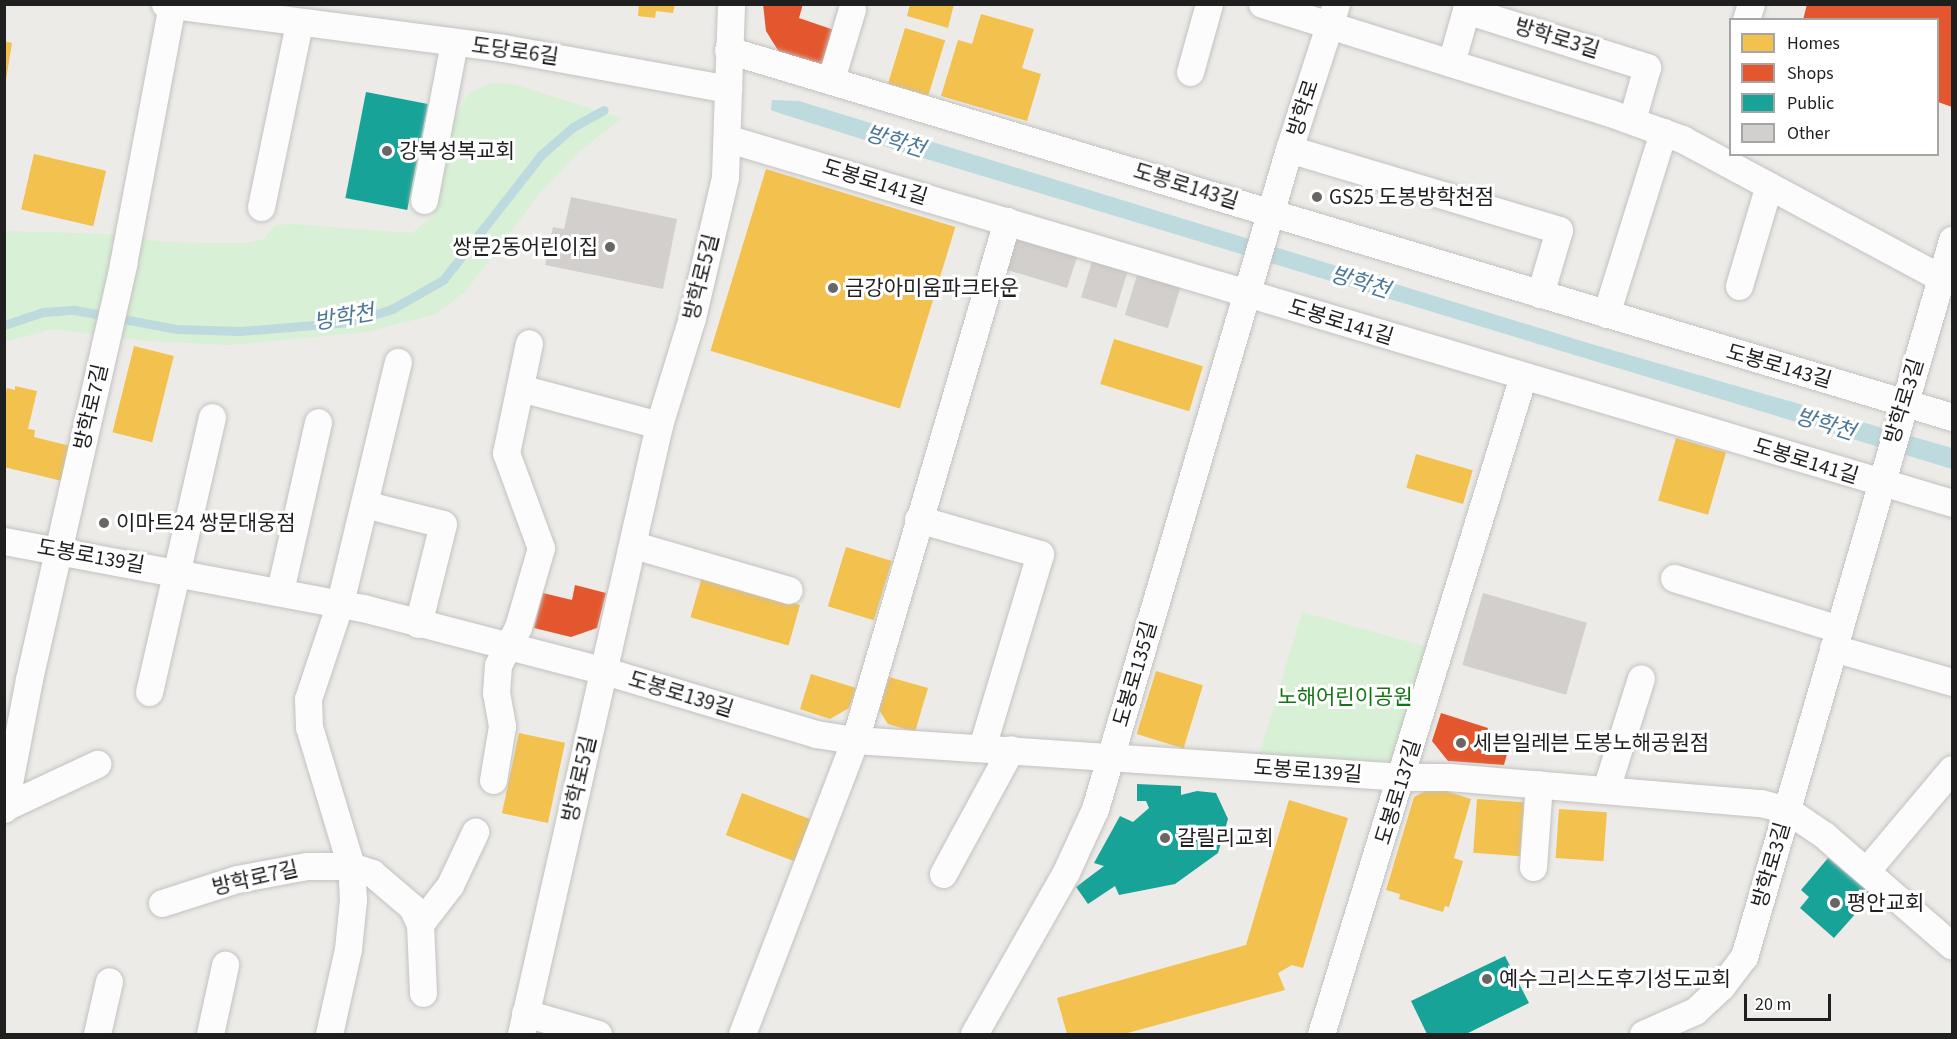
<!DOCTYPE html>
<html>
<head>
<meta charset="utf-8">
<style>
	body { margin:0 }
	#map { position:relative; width:1957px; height:1039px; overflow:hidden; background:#edebe8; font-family:"Source Sans 3","Noto Sans KR",sans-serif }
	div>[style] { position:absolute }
	.park>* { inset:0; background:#d8f0d5 }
	.water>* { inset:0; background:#bddade }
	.homes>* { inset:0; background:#f2c14e; transform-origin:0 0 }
	.shops>* { inset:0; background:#e4572e }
	.public>* { inset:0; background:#17a398; transform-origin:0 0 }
	.stream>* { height:9px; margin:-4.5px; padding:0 4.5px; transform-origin:4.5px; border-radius:4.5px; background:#bddade }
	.building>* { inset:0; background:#d2cfcc; transform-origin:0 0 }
	.roads { filter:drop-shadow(0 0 2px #c3c2c0) drop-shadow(0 0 2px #c3c2c0) }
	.street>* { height:27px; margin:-13.5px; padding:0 13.5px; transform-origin:13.5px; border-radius:13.5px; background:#fcfcfc }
	.dots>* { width:16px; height:16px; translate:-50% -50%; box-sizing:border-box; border:3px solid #fff; border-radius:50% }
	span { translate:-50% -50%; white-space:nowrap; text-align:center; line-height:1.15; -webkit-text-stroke:6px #fff; paint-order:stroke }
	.street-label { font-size:21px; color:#1f1f1f }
	.poi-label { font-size:21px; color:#1f1f1f }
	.left { translate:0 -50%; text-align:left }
	.right { translate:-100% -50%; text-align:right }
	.park-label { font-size:21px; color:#157514 }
	.water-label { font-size:22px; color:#4c7898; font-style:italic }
	.frame { position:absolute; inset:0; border:6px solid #1f1f1f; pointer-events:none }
	.legend { position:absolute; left:1729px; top:18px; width:210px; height:138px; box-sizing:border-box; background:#fff; border:2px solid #a5a5a5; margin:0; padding:8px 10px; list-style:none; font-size:18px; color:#1f1f1f }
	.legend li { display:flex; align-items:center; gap:12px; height:30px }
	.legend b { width:30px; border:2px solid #a5a5a5 }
	.scale { position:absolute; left:1744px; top:994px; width:87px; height:27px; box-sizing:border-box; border:3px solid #1f1f1f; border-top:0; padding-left:8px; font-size:18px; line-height:21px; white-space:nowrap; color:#1f1f1f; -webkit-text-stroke:4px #fff; paint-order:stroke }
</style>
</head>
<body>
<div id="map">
	<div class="park">
		<div style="clip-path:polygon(491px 83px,513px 84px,622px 118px,580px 151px,540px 193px,465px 292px,436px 314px,367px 332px,229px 345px,147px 341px,52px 329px,5px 342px,6px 231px,111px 234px,165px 242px,206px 243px,246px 243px,264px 239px,275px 225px,291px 224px,412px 233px,434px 215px,453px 121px,469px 93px)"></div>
		<div style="clip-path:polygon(1302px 612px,1428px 647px,1392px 768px,1258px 759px)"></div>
	</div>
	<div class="water">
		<div style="clip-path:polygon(772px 100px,799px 101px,1588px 343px,1952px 448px,1952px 469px,890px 148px,776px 112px,771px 110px)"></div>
	</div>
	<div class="homes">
		<div style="clip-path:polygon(639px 4px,675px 4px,673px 13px,656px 11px,655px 18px,638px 16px)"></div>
		<div style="clip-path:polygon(910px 4px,954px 4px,948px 28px,907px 16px)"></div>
		<div style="clip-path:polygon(981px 14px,1034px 29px,1022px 68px,1041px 74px,1027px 121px,941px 96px,958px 40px,972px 44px)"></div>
		<div style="left:905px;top:28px;width:42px;height:58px;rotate:17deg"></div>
		<div style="clip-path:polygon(4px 41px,12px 43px,6px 80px,4px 80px)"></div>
		<div style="left:34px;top:154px;width:74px;height:57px;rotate:13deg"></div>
		<div style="left:766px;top:169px;width:198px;height:190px;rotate:17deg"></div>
		<div style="left:1114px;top:339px;width:93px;height:47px;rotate:17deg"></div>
		<div style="left:134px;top:346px;width:41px;height:89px;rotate:14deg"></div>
		<div style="clip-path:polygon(15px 386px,37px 391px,28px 429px,35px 430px,34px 437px,70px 446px,62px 481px,4px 467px,4px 397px,7px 388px,15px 390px)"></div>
		<div style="left:1676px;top:438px;width:52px;height:65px;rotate:16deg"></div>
		<div style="left:1416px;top:454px;width:59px;height:35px;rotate:16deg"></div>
		<div style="left:846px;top:547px;width:48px;height:62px;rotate:17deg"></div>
		<div style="left:702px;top:577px;width:102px;height:42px;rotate:16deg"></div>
		<div style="left:1156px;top:671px;width:49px;height:66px;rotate:17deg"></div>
		<div style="clip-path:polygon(811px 674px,856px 688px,849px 708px,830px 719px,800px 709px)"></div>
		<div style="clip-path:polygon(889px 677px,928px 688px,915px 732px,888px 724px,879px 710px)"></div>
		<div style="left:519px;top:733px;width:47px;height:82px;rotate:12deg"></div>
		<div style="clip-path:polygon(1433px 787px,1471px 799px,1454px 858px,1463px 861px,1449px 907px,1445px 906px,1443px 912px,1399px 899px,1400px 894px,1386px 890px,1414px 797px)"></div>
		<div style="left:742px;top:793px;width:74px;height:45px;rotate:21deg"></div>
		<div style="left:1477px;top:799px;width:47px;height:54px;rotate:4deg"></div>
		<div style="clip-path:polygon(1289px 800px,1348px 818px,1303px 968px,1292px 965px,1278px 973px,1285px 990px,1124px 1034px,1067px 1034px,1057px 998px,1246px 945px)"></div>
		<div style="left:1559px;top:809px;width:48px;height:49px;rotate:4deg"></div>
	</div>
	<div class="shops">
		<div style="clip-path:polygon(763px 4px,803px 4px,799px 18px,834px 30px,823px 66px,779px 52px,766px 31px)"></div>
		<div style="clip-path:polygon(1807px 4px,1952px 4px,1952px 107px,1938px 102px,1938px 20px,1803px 20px)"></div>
		<div style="clip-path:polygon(575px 585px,606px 593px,597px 628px,571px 637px,534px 628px,543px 593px,572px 600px)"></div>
		<div style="clip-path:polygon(1441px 713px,1488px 728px,1486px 736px,1510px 743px,1504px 765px,1448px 761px,1432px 741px)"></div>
	</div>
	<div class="public">
		<div style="left:366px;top:92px;width:63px;height:108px;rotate:11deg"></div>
		<div style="clip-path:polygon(1137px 784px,1181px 786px,1181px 795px,1197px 791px,1216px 793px,1228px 819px,1218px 853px,1175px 884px,1119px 895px,1115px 886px,1088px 904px,1076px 887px,1104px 866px,1094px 863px,1120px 816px,1133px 822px,1149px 808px,1146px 801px,1137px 801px)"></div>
		<div style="clip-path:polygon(1828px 858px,1872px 895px,1834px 938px,1800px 908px,1809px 897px,1801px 890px)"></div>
		<div style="clip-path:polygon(1505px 956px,1529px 1003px,1466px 1034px,1427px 1034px,1411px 1001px)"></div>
	</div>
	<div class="stream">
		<div style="left:4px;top:325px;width:41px;rotate:-18.4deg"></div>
		<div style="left:43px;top:312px;width:32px;rotate:-4deg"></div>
		<div style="left:75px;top:310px;width:104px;rotate:10.6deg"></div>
		<div style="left:177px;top:329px;width:63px;rotate:1.8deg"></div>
		<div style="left:240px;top:331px;width:111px;rotate:-4.6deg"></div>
		<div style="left:351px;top:322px;width:43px;rotate:-17.6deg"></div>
		<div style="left:392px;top:309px;width:59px;rotate:-29.6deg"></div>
		<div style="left:443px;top:280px;width:159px;rotate:-51.9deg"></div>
		<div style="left:541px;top:155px;width:43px;rotate:-41.2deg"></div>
		<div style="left:573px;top:127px;width:35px;rotate:-29deg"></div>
	</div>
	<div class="building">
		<div style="clip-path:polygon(571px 197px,677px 219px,663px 289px,545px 265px,553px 227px,564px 229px)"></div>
		<div style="clip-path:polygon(1022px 234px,1079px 251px,1067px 288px,1004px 269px,1014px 239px)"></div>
		<div style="left:1093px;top:258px;width:37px;height:41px;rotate:17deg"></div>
		<div style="left:1138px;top:272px;width:45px;height:45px;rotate:17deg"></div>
		<div style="left:1483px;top:593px;width:108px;height:75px;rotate:16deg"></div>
	</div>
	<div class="roads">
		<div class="street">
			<div style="left:165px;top:4px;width:341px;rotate:7.4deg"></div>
			<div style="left:503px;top:48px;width:229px;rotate:10.3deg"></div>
			<div style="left:1262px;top:4px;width:365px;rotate:17.4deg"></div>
			<div style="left:1610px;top:113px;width:77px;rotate:19.9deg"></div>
			<div style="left:1682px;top:139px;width:294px;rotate:28.2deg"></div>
			<div style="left:1746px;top:20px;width:17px;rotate:-73deg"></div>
			<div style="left:728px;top:50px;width:1278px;rotate:16.69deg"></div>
			<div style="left:1451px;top:63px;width:55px;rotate:-74.2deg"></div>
			<div style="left:1466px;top:10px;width:190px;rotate:17.5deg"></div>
			<div style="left:1647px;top:67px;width:55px;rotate:105.8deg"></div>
			<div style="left:1190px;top:72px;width:71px;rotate:-74.4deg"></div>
			<div style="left:831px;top:79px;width:73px;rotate:-73.3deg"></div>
			<div style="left:729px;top:139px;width:1276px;rotate:16.57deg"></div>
			<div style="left:1289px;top:149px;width:282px;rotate:16.7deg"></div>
			<div style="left:1559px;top:230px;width:67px;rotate:106.5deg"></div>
			<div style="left:424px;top:200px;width:160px;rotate:-79.2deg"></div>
			<div style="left:261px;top:207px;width:187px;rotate:-78.3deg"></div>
			<div style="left:1739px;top:286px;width:105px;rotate:-73.5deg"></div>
			<div style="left:1606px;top:314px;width:191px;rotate:-72.6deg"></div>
			<div style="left:520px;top:388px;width:144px;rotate:14.9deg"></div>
			<div style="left:364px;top:504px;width:81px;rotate:14.2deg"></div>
			<div style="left:443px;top:524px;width:103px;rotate:104deg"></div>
			<div style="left:918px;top:519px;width:127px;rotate:16deg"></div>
			<div style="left:1040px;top:554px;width:202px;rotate:106.7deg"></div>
			<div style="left:4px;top:541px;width:365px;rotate:10.6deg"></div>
			<div style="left:363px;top:608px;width:250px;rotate:14.6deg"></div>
			<div style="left:605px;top:671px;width:220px;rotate:16.6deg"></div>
			<div style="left:816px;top:734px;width:39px;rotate:9deg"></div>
			<div style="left:855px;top:740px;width:549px;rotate:3.86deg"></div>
			<div style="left:1403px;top:777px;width:46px"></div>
			<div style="left:1449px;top:777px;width:313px;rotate:4.8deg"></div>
			<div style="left:1761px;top:803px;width:27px;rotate:15deg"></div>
			<div style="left:1787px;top:810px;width:45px;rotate:34deg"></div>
			<div style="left:1824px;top:835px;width:169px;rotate:40.9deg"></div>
			<div style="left:634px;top:545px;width:161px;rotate:16.2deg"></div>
			<div style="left:1674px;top:578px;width:173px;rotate:17.2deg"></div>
			<div style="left:280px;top:591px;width:173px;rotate:-77.3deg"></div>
			<div style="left:1833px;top:648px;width:124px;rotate:15.9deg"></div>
			<div style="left:149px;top:692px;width:282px;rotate:-77.1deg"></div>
			<div style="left:493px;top:780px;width:55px;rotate:-80.5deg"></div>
			<div style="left:502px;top:726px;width:34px;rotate:-100deg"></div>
			<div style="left:496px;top:693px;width:28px;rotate:-86deg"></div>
			<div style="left:498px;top:665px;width:43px;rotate:-62.2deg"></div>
			<div style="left:518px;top:627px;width:82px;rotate:-73.8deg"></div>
			<div style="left:541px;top:548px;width:101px;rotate:-110.2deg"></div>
			<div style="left:506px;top:453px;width:112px;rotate:-78.2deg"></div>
			<div style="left:1606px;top:789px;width:116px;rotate:-72.5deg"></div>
			<div style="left:5px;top:807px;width:102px;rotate:-25.1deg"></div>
			<div style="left:4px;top:809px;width:132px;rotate:-79.1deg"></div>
			<div style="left:29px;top:679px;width:426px;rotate:-77.2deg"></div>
			<div style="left:123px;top:264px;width:265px;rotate:-79.3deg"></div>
			<div style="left:1533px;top:867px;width:83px;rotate:-85.9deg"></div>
			<div style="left:1866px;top:871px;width:133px;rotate:-49.9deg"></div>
			<div style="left:943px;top:874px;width:142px;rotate:-61.5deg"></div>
			<div style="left:162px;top:903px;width:79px;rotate:-17.7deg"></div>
			<div style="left:237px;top:879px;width:71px;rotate:-10.5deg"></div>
			<div style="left:307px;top:866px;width:44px"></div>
			<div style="left:351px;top:866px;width:22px;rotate:18deg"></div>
			<div style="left:372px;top:873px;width:52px;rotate:40.4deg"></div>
			<div style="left:412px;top:907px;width:19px;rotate:65deg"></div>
			<div style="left:420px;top:924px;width:69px;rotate:87.5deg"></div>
			<div style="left:420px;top:924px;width:49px;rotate:-52.4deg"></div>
			<div style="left:450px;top:885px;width:59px;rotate:-64.7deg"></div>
			<div style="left:525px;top:1013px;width:76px;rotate:16deg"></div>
			<div style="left:97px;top:1034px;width:54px;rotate:-77.2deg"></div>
			<div style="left:210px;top:1034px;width:71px;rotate:-77.7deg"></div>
			<div style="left:329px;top:1034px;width:87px;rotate:-77.4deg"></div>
			<div style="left:348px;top:949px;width:49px;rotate:-84.2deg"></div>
			<div style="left:353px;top:900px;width:34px;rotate:-93deg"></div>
			<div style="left:351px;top:866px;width:145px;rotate:-106.8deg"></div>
			<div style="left:309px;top:727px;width:28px;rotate:-92deg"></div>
			<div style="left:308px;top:699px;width:101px;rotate:-71.6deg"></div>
			<div style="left:340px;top:603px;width:248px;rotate:-76.5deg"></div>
			<div style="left:521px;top:1034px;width:624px;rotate:-77.23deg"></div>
			<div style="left:659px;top:425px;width:112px;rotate:-72.9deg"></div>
			<div style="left:692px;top:318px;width:145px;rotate:-76.8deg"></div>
			<div style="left:725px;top:177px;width:173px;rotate:-88deg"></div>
			<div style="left:742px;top:1034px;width:315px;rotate:-69deg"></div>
			<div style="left:855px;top:740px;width:541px;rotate:-73.68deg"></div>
			<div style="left:974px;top:1034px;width:186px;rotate:-60.4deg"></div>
			<div style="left:1066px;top:872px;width:69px;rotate:-65.3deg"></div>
			<div style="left:1095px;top:809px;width:688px;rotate:-73.62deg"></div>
			<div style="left:1289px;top:149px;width:152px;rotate:-72deg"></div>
			<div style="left:1321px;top:1034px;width:688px;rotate:-72.93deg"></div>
			<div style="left:1643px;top:1034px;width:57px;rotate:-23.9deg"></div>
			<div style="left:1695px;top:1011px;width:35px;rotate:-43deg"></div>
			<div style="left:1721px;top:987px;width:38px;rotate:-53deg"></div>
			<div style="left:1744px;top:957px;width:747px;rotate:-73.82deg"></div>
		</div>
	</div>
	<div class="dots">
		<div style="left:387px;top:151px;background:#676665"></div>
		<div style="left:1317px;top:197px;background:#676665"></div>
		<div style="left:610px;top:247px;background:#676665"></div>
		<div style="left:833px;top:288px;background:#676665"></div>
		<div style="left:104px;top:523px;background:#676665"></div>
		<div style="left:1461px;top:743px;background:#676665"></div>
		<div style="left:1165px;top:838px;background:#676665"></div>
		<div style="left:1835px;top:903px;background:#676665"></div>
		<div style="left:1487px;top:979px;background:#676665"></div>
	</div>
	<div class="street-label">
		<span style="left:1557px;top:38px;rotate:17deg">방학로3길</span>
		<span style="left:515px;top:51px;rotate:8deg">도당로6길</span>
		<span style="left:1303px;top:108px;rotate:-72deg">방학로</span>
		<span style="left:875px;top:182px;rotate:17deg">도봉로141길</span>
		<span style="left:1186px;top:186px;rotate:17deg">도봉로143길</span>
		<span style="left:701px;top:277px;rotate:-76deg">방학로5길</span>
		<span style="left:1341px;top:322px;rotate:17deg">도봉로141길</span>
		<span style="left:1779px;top:366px;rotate:16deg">도봉로143길</span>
		<span style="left:1904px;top:401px;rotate:-73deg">방학로3길</span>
		<span style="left:91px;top:407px;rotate:-77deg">방학로7길</span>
		<span style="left:1806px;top:461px;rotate:17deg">도봉로141길</span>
		<span style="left:91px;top:556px;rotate:10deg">도봉로139길</span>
		<span style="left:1135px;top:674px;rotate:-74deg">도봉로135길</span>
		<span style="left:681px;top:694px;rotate:17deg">도봉로139길</span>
		<span style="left:1308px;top:771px;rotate:4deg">도봉로139길</span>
		<span style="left:579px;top:779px;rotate:-77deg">방학로5길</span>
		<span style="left:1398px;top:792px;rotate:-73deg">도봉로137길</span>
		<span style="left:1771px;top:865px;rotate:-74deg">방학로3길</span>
		<span style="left:255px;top:878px;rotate:-13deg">방학로7길</span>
	</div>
	<div class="poi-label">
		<span class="left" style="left:399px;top:151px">강북성복교회</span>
		<span class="left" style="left:1329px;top:197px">GS25 도봉방학천점</span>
		<span class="right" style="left:598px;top:247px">쌍문2동어린이집</span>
		<span class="left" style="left:845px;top:288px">금강아미움파크타운</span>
		<span class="left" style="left:116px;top:523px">이마트24 쌍문대웅점</span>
		<span class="left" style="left:1473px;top:743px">세븐일레븐 도봉노해공원점</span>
		<span class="left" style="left:1177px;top:838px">갈릴리교회</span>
		<span class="left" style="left:1847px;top:903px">평안교회</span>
		<span class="left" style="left:1499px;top:979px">예수그리스도후기성도교회</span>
	</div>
	<div class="park-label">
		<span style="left:1345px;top:697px">노해어린이공원</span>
	</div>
	<div class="water-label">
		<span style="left:895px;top:142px;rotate:17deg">방학천</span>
		<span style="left:1360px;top:283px;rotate:17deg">방학천</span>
		<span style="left:344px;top:318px;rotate:-10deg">방학천</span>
		<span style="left:1825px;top:425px;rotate:17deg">방학천</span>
	</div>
	<div class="frame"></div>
	<ul class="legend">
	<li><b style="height:16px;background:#f2c14e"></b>Homes</li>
	<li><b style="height:16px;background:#e4572e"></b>Shops</li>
	<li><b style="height:16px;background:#17a398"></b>Public</li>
	<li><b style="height:16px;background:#d2cfcc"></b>Other</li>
	</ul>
	<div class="scale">20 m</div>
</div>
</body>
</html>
